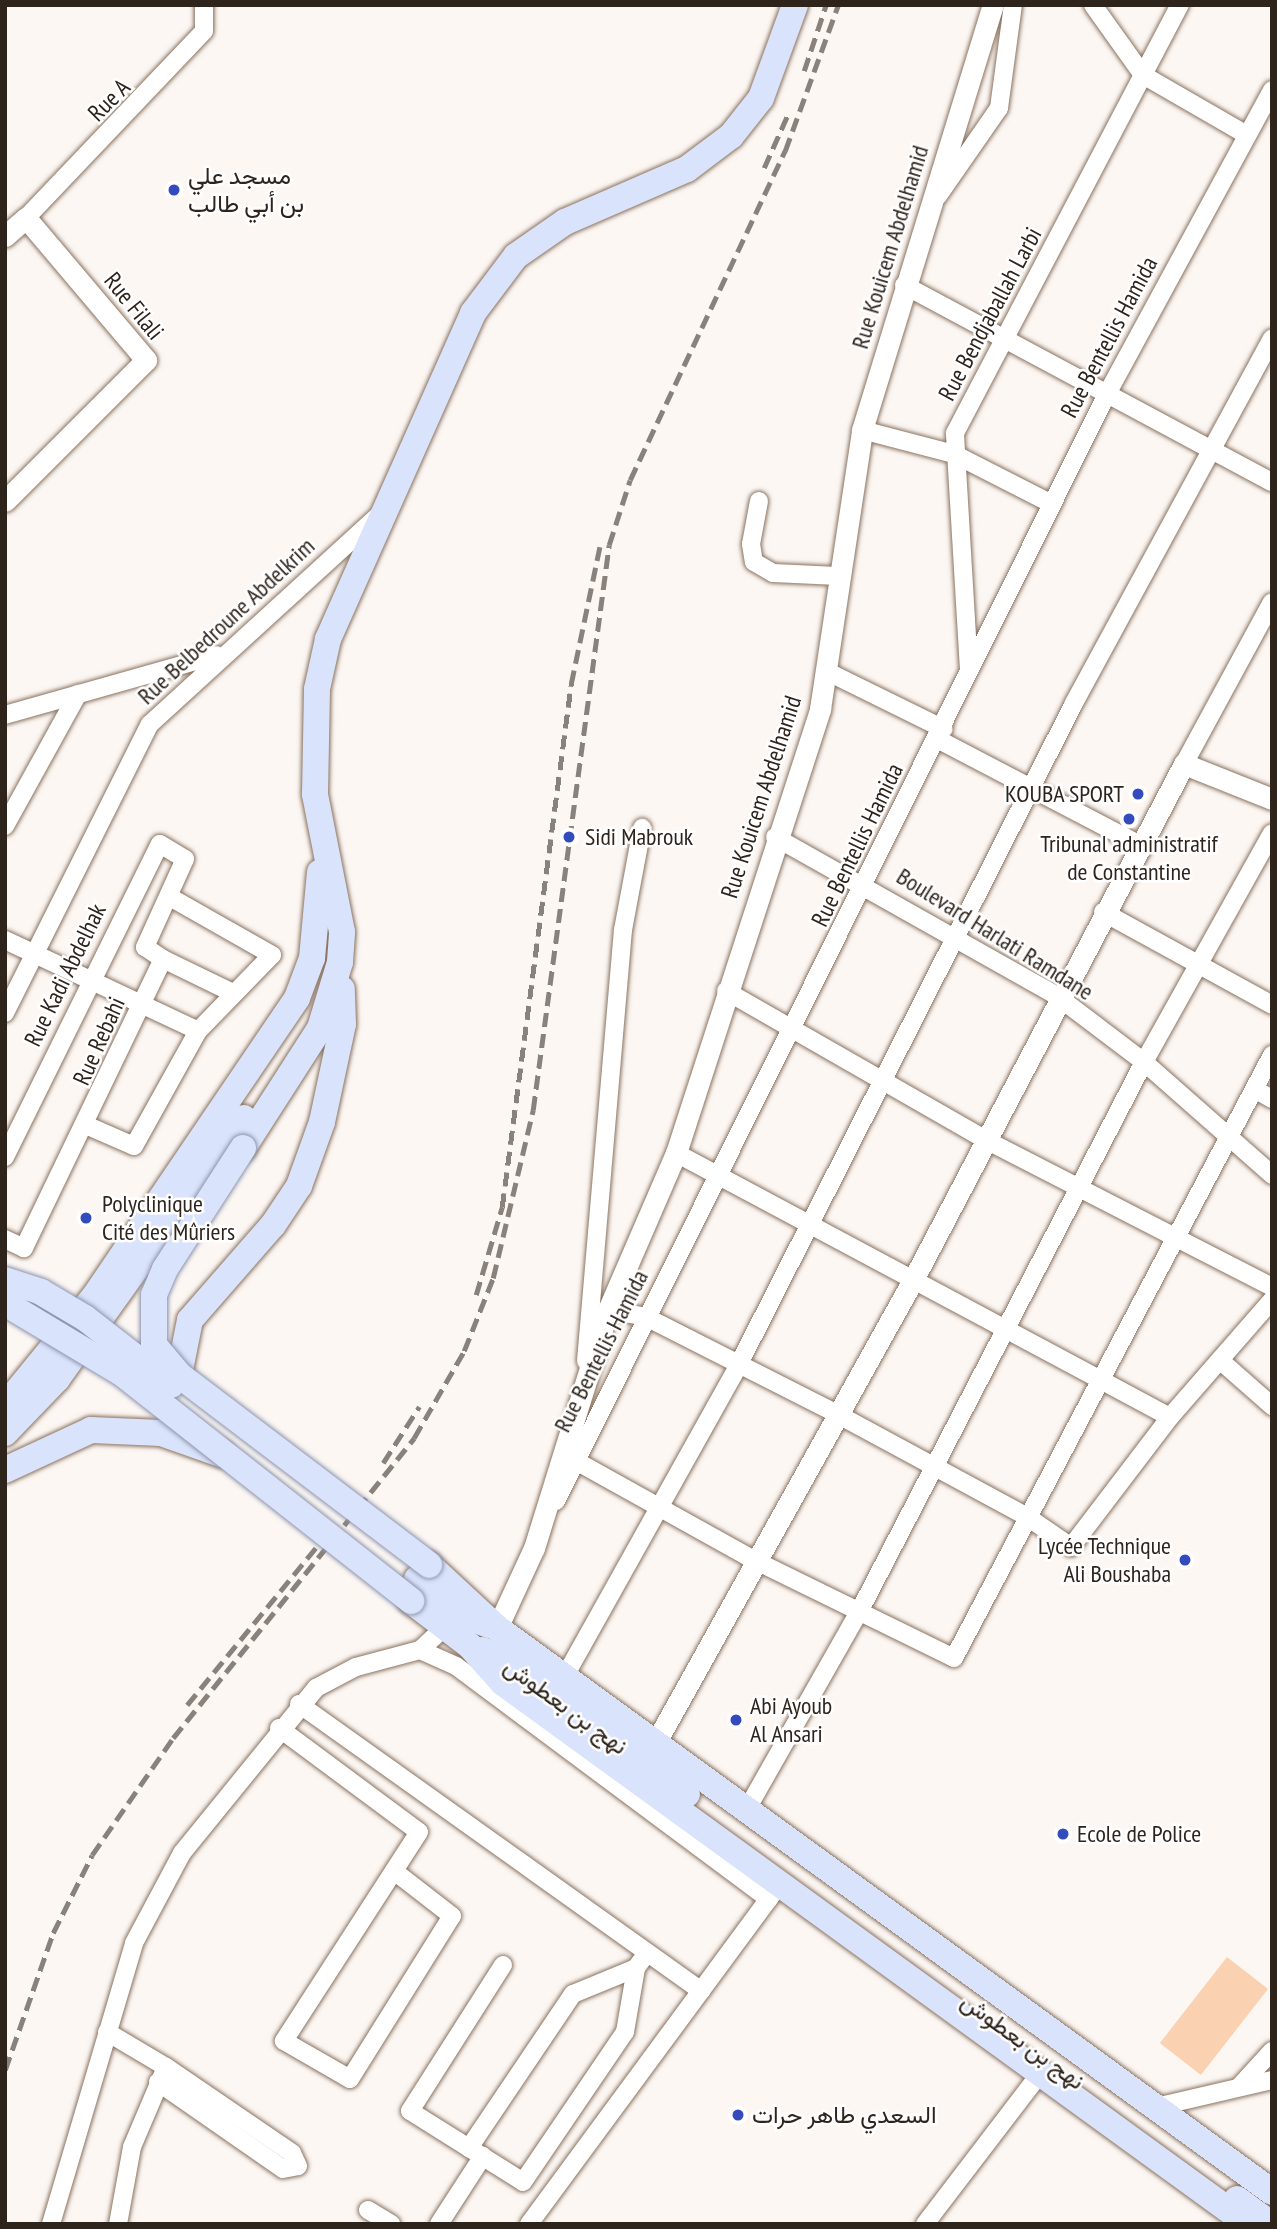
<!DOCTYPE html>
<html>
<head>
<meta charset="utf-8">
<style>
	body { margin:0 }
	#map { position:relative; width:1277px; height:2229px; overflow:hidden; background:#fcf7f3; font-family:"PT Sans Narrow",Vazirmatn,sans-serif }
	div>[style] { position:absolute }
	.green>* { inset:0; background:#fad2b2; transform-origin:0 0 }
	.roads { filter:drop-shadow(0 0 2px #8a725f) drop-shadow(0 0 2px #8a725f) }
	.minor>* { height:18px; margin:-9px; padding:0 9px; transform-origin:9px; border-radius:9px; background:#fff }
	.tertiary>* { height:21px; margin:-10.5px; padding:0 10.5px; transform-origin:10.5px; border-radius:10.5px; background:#fff }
	.primary>* { height:26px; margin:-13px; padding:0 13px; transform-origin:13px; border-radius:13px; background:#d9e3fb }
	.rail>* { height:4.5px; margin-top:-2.25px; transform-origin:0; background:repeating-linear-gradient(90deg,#89817b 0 14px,transparent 0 21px) }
	.bridges { filter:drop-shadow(0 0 2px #8d94ac) drop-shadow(0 0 2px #8d94ac) }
	.primary-bridge>* { height:26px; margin:-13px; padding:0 13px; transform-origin:13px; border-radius:13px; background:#d9e3fb }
	.dots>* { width:19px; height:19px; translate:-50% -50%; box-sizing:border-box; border:4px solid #fff; border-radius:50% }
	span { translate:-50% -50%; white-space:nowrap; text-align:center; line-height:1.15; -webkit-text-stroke:5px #fff; paint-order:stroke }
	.street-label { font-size:24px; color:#2e241c }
	.poi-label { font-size:24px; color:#2e241c }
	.left { translate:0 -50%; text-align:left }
	.right { translate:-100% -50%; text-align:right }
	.frame { position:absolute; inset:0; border:7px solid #2e241c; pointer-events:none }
</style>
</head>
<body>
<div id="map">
	<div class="green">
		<div style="left:1227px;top:1957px;width:52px;height:109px;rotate:38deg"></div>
	</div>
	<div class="roads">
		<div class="minor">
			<div style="left:1093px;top:5px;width:86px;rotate:54.5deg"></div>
			<div style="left:1143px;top:75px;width:120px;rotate:30deg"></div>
			<div style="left:938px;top:196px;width:107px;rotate:-55.3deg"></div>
			<div style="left:999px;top:108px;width:104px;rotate:-82.3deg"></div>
			<div style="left:26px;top:218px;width:258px;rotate:-46.4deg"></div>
			<div style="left:204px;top:31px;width:26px;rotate:-90deg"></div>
			<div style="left:904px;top:285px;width:417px;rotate:28.2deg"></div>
			<div style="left:862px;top:430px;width:95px;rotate:14.6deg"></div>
			<div style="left:954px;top:454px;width:110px;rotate:27deg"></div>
			<div style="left:759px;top:501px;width:44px;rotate:100.5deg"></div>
			<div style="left:751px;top:544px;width:18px;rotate:81deg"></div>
			<div style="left:754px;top:562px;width:22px;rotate:30deg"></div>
			<div style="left:773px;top:573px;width:65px;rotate:2.6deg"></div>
			<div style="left:969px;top:670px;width:237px;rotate:-93.4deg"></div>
			<div style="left:955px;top:433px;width:484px;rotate:-62.3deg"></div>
			<div style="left:826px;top:671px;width:131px;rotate:26.2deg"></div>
			<div style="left:5px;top:715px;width:220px;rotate:-15.8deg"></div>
			<div style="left:939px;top:740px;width:227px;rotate:27.6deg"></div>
			<div style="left:1184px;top:764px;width:184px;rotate:-61.5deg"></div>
			<div style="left:5px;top:826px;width:151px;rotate:-61.1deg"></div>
			<div style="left:775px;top:837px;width:324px;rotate:29.4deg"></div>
			<div style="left:1057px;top:996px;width:109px;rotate:37.2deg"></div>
			<div style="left:1144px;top:1062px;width:171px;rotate:41.4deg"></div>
			<div style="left:1103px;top:912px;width:193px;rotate:28.8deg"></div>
			<div style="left:5px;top:940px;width:213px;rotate:25.2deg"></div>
			<div style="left:163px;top:959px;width:78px;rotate:25.9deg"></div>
			<div style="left:726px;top:991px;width:297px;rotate:29.8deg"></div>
			<div style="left:984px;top:1139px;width:324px;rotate:27.2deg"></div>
			<div style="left:5px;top:1013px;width:323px;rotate:-63.4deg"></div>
			<div style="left:150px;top:724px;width:313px;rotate:-42.4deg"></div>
			<div style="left:1254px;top:1089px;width:21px;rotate:29deg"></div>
			<div style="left:88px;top:1126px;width:50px;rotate:23.5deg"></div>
			<div style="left:134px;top:1146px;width:132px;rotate:-60.9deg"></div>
			<div style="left:198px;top:1031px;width:106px;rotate:-45.8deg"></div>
			<div style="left:272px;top:955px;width:117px;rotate:-150.4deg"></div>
			<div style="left:676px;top:1153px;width:560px;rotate:28.12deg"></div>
			<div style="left:5px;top:1157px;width:349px;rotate:-63.7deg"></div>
			<div style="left:160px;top:844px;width:29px;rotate:31deg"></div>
			<div style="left:185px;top:859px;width:97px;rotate:114.4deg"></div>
			<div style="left:145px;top:947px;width:22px;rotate:34deg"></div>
			<div style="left:163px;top:959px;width:321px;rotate:115.7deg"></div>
			<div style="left:24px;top:1248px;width:21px;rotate:-155deg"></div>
			<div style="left:608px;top:1310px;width:39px;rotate:10deg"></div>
			<div style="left:646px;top:1317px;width:214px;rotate:26.9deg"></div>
			<div style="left:837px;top:1414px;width:218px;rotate:28.4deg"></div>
			<div style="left:1029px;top:1518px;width:51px;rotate:34.6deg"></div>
			<div style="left:1071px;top:1547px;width:163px;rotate:-52.7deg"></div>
			<div style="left:1170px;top:1417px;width:155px;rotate:-48.9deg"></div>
			<div style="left:586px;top:1361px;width:433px;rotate:-85.1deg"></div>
			<div style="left:623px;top:930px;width:104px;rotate:-79.4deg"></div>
			<div style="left:1222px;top:1362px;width:67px;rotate:41.3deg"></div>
			<div style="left:567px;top:1456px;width:216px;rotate:29.1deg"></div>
			<div style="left:756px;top:1561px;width:220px;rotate:26.1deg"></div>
			<div style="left:954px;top:1658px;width:682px;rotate:-62.19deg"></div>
			<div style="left:556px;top:1501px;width:1237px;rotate:-63.54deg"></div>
			<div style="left:1107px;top:394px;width:346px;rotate:-61.5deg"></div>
			<div style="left:420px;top:1650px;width:39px;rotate:24deg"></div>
			<div style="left:456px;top:1666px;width:390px;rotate:36.7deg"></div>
			<div style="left:565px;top:1676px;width:355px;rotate:-60.8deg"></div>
			<div style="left:738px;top:1366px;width:743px;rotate:-63.12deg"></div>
			<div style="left:1074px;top:703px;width:415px;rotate:-61.5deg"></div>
			<div style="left:299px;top:1704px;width:494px;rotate:35.5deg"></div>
			<div style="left:279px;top:1728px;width:174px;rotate:36.6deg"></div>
			<div style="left:419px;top:1832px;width:249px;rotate:122.9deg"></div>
			<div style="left:284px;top:2041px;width:76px;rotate:29.9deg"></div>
			<div style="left:350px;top:2079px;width:192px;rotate:-58deg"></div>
			<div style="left:452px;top:1916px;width:73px;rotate:-142.2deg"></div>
			<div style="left:747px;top:1809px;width:227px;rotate:-60.4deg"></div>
			<div style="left:859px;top:1612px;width:619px;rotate:-62.61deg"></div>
			<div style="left:1144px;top:1062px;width:262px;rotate:-60.8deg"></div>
			<div style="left:503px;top:1965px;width:173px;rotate:122.5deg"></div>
			<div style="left:410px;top:2111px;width:133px;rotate:32.1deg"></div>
			<div style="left:523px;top:2182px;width:181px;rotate:-55.8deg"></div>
			<div style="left:625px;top:2032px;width:65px;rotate:-80.2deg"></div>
			<div style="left:636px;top:1968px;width:19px;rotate:-54deg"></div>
			<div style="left:107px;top:2032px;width:69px;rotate:30.7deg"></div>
			<div style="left:166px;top:2067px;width:87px;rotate:113deg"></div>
			<div style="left:132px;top:2147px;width:78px;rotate:100.3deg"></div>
			<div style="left:158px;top:2082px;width:152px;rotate:34.8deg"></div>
			<div style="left:283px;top:2169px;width:15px;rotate:-11deg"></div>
			<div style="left:298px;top:2166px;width:14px;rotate:-115deg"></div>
			<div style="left:292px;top:2153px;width:153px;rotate:-145.7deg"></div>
			<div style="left:1239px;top:2087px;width:49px;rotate:-47.5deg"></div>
			<div style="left:1156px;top:2107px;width:119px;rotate:-13.1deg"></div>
			<div style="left:469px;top:2148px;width:186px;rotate:-56deg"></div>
			<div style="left:573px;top:1994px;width:68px;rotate:-22.4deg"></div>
			<div style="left:368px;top:2210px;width:27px;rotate:31deg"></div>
			<div style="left:51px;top:2224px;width:293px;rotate:-73.5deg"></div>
			<div style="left:134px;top:1943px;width:102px;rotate:-61.9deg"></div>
			<div style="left:182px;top:1853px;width:213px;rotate:-50.9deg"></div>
			<div style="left:316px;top:1688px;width:45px;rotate:-27.7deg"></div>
			<div style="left:356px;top:1667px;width:66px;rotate:-14.9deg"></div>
			<div style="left:420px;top:1650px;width:34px;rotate:-43deg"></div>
			<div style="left:439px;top:2224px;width:81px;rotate:-57.1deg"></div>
			<div style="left:529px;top:2224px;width:413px;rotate:-53.6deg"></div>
			<div style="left:925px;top:2224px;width:193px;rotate:-52.6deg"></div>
		</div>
		<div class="tertiary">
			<div style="left:5px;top:236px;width:28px;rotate:-41deg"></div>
			<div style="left:26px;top:218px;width:186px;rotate:49.8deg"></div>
			<div style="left:146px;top:360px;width:199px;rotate:135deg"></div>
			<div style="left:497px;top:1628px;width:88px;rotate:-65.2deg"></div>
			<div style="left:534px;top:1548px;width:249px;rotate:-72.7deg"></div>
			<div style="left:608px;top:1310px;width:171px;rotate:-66.6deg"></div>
			<div style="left:676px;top:1153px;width:467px;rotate:-72deg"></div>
			<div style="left:820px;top:709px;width:282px;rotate:-81.4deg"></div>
			<div style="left:862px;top:430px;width:445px;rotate:-72.9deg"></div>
			<div style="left:656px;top:1742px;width:531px;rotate:-60.92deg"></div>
			<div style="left:914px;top:1278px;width:581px;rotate:-62.29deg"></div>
			<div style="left:1184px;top:764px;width:95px;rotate:21.7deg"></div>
		</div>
		<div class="primary">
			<div style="left:243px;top:1148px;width:143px;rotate:-57.3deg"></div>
			<div style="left:320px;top:1028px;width:69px;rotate:-73.1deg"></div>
			<div style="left:340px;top:962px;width:30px;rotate:-86deg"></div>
			<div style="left:342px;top:932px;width:141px;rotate:-101.1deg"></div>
			<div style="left:315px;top:794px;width:105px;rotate:-88.9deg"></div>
			<div style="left:317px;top:689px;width:51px;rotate:-77.6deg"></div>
			<div style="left:328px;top:639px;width:357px;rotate:-66deg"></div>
			<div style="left:473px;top:313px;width:71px;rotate:-53deg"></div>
			<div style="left:516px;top:256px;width:60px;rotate:-34.8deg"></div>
			<div style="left:565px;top:222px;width:133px;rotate:-23.5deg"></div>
			<div style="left:687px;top:169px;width:55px;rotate:-36.9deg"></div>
			<div style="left:731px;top:136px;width:48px;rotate:-51.7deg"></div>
			<div style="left:761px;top:98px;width:99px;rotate:-69.9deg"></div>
			<div style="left:179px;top:1375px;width:56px;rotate:-78.7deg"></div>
			<div style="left:190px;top:1320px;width:126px;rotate:-48.9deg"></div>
			<div style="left:273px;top:1225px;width:47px;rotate:-56.3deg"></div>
			<div style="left:299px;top:1186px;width:68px;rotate:-70.2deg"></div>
			<div style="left:322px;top:1122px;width:100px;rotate:-77.9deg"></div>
			<div style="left:343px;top:1024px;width:35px;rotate:-92deg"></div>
			<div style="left:5px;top:1406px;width:141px;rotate:-50.8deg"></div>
			<div style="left:94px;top:1297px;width:361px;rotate:-55.8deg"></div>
			<div style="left:297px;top:998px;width:43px;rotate:-69.4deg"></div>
			<div style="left:312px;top:958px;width:86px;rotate:-84.7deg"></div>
			<div style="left:5px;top:1433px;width:75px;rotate:-46.1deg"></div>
			<div style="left:57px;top:1379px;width:321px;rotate:-54.4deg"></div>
			<div style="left:5px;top:1470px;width:95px;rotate:-24.9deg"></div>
			<div style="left:91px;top:1430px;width:70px;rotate:2.5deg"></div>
			<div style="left:161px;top:1433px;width:64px;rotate:19.3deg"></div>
			<div style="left:429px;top:1565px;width:93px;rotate:42.8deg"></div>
			<div style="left:497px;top:1628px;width:958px;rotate:36.04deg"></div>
			<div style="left:417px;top:1579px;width:55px;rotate:39.1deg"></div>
			<div style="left:460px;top:1614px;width:31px;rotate:21deg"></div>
			<div style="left:411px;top:1601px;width:74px;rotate:37.3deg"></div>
			<div style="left:470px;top:1646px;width:50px;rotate:48.3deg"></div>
			<div style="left:503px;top:1683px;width:921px;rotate:35.99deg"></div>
			<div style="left:482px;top:1650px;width:20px;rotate:20deg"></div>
			<div style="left:501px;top:1657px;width:231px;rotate:36.4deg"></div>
			<div style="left:1237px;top:2199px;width:42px;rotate:36.3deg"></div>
		</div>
	</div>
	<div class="rail">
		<div style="left:804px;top:71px;width:70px;rotate:-71.6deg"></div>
		<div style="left:764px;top:168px;width:59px;rotate:-66deg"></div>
		<div style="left:476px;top:1295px;width:92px;rotate:-73.5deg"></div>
		<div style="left:502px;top:1207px;width:528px;rotate:-82.48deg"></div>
		<div style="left:571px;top:684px;width:147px;rotate:-78.2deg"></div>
		<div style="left:383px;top:1463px;width:67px;rotate:-57.3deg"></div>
		<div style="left:187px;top:1705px;width:207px;rotate:-50.7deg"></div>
		<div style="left:5px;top:2070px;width:145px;rotate:-70.7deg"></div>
		<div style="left:53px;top:1933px;width:87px;rotate:-63.4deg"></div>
		<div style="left:92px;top:1855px;width:142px;rotate:-55.3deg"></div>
		<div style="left:173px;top:1738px;width:385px;rotate:-51.2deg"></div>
		<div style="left:414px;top:1438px;width:100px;rotate:-60.1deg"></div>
		<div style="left:464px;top:1351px;width:79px;rotate:-68.3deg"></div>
		<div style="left:493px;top:1278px;width:173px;rotate:-76.6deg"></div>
		<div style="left:533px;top:1110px;width:570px;rotate:-82.34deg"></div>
		<div style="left:609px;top:545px;width:68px;rotate:-72.1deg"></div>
		<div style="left:630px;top:480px;width:364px;rotate:-64.8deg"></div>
		<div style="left:785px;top:151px;width:155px;rotate:-70deg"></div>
	</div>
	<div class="bridges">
		<div class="primary-bridge">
			<div style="left:243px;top:1148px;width:144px;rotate:122.8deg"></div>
			<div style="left:165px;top:1269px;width:28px;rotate:113deg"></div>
			<div style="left:154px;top:1295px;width:50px;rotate:90deg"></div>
			<div style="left:154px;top:1345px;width:39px;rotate:50deg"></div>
			<div style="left:179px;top:1375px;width:314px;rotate:37.2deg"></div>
			<div style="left:5px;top:1280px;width:38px;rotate:18deg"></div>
			<div style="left:41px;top:1292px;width:51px;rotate:30.6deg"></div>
			<div style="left:85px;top:1318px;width:109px;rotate:37.9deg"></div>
			<div style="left:5px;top:1303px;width:138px;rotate:31deg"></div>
			<div style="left:123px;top:1374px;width:367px;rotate:38.2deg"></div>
		</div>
	</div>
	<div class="dots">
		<div style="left:174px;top:190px;background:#334bbd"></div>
		<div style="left:1138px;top:794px;background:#334bbd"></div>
		<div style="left:1129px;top:819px;background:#334bbd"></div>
		<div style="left:569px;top:837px;background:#334bbd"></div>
		<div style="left:86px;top:1218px;background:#334bbd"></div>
		<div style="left:1185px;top:1560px;background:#334bbd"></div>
		<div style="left:736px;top:1720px;background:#334bbd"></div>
		<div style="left:1063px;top:1834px;background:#334bbd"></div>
		<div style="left:738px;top:2115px;background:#334bbd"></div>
	</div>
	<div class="street-label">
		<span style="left:109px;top:100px;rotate:-45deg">Rue A</span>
		<span style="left:890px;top:247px;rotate:-73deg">Rue Kouicem Abdelhamid</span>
		<span style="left:134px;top:306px;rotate:51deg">Rue Filali</span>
		<span style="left:990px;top:314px;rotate:-62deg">Rue Bendjaballah Larbi</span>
		<span style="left:1109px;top:337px;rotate:-62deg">Rue Bentellis Hamida</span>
		<span style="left:226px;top:621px;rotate:-43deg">Rue Belbedroune Abdelkrim</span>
		<span style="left:761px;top:797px;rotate:-72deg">Rue Kouicem Abdelhamid</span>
		<span style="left:857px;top:845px;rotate:-64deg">Rue Bentellis Hamida</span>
		<span style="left:995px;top:934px;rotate:32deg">Boulevard Harlati Ramdane</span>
		<span style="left:65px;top:975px;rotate:-64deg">Rue Kadi Abdelhak</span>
		<span style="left:99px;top:1041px;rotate:-66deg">Rue Rebahi</span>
		<span style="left:601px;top:1351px;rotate:-63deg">Rue Bentellis Hamida</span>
		<span style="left:566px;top:1706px;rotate:36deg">نهج بن بعطوش</span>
		<span style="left:1023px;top:2041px;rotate:36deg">نهج بن بعطوش</span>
	</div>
	<div class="poi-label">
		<span class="left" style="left:188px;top:190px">مسجد علي<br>بن أبي طالب</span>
		<span class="right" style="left:1124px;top:794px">KOUBA SPORT</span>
		<span class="left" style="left:585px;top:837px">Sidi Mabrouk</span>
		<span style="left:1129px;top:858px">Tribunal administratif<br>de Constantine</span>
		<span class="left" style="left:102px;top:1218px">Polyclinique<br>Cité des Mûriers</span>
		<span class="right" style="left:1171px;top:1560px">Lycée Technique<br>Ali Boushaba</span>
		<span class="left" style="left:750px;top:1720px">Abi Ayoub<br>Al Ansari</span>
		<span class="left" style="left:1077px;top:1834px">Ecole de Police</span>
		<span class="left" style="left:752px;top:2115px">السعدي طاهر حرات</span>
	</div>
	<div class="frame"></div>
</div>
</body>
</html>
